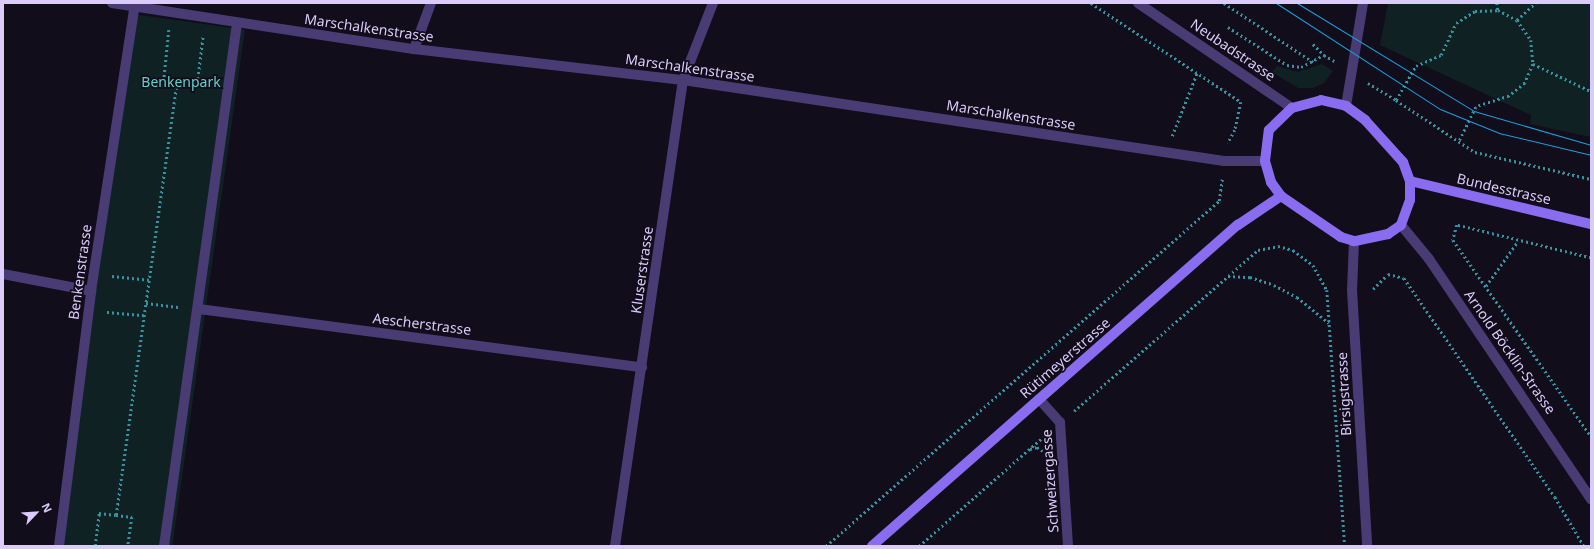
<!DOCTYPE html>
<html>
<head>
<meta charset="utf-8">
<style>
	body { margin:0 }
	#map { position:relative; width:1594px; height:549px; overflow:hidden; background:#120d1b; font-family:"Noto Sans",sans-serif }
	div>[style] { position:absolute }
	.green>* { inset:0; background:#102124; transform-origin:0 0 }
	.path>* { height:2.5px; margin-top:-1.25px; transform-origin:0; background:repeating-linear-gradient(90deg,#3893a1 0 2px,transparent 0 5px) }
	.minor>* { height:10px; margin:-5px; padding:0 5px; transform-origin:5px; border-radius:5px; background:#493c75 }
	.tertiary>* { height:10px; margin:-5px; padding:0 5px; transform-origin:5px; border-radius:5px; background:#493c75 }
	.secondary>* { height:10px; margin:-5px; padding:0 5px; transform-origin:5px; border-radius:5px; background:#896cf0 }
	.tram>* { height:1px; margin:-0.5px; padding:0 0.5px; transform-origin:0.5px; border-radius:0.5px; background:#16a2db }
	span { translate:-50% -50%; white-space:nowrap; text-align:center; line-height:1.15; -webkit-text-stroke:3.5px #120d1b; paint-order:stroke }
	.street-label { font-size:14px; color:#dacbfa }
	.park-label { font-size:14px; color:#60d1ca }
	.frame { position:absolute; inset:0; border:4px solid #dacbfa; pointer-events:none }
	.north { position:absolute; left:16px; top:493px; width:40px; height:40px; -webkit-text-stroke:3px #120d1b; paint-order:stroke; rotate:65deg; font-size:11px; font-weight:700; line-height:16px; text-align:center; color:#dacbfa }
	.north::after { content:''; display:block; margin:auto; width:14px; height:18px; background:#dacbfa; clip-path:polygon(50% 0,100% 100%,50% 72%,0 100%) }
</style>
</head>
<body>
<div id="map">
	<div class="green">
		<div style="clip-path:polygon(1388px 3px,1591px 3px,1591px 137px,1530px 124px,1531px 115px,1380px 45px)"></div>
		<div style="left:133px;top:14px;width:113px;height:537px;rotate:8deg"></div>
		<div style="clip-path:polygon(1322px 64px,1333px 71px,1324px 83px,1313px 88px,1298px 88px,1272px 72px,1277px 66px,1298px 72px)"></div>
	</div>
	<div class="path">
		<div style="left:1091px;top:3px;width:180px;rotate:33.4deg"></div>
		<div style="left:1241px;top:102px;width:29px;rotate:102deg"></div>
		<div style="left:1235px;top:130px;width:15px;rotate:118deg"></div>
		<div style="left:1224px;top:3px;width:107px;rotate:33.5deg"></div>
		<div style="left:1497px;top:3px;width:7px;rotate:82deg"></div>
		<div style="left:1517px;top:20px;width:25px;rotate:-43deg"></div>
		<div style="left:1228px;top:27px;width:70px;rotate:32.8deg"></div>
		<div style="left:1287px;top:65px;width:14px;rotate:8deg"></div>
		<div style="left:1301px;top:67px;width:26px;rotate:-28deg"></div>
		<div style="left:1324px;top:55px;width:14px;rotate:30deg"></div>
		<div style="left:169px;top:30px;width:50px;rotate:95.7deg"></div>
		<div style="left:164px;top:80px;width:13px;rotate:9deg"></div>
		<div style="left:1313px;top:44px;width:16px;rotate:45deg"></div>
		<div style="left:1533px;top:64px;width:64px;rotate:25deg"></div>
		<div style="left:1368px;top:83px;width:33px;rotate:31deg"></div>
		<div style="left:1396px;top:100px;width:39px;rotate:-60deg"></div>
		<div style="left:1416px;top:66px;width:27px;rotate:-24deg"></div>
		<div style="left:1441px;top:55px;width:35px;rotate:-65deg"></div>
		<div style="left:1456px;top:23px;width:22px;rotate:-32deg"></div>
		<div style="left:1475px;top:11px;width:23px;rotate:-2deg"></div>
		<div style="left:1498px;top:10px;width:21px;rotate:28deg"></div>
		<div style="left:1517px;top:20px;width:24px;rotate:55deg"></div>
		<div style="left:1531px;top:40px;width:24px;rotate:85deg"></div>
		<div style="left:1533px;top:64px;width:21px;rotate:113deg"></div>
		<div style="left:1525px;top:83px;width:21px;rotate:141deg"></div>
		<div style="left:1509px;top:96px;width:35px;rotate:162deg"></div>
		<div style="left:1476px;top:107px;width:37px;rotate:116deg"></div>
		<div style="left:1396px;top:100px;width:95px;rotate:33.4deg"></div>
		<div style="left:1475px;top:152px;width:119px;rotate:13.1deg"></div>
		<div style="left:1172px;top:136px;width:68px;rotate:-68.4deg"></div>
		<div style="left:1591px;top:258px;width:138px;rotate:-166.2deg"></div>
		<div style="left:1457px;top:225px;width:16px;rotate:105deg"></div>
		<div style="left:1453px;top:240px;width:240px;rotate:54.9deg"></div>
		<div style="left:112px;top:276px;width:37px;rotate:6deg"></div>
		<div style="left:1228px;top:276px;width:22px;rotate:3deg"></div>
		<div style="left:1250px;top:277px;width:25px;rotate:18deg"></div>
		<div style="left:1274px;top:285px;width:26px;rotate:28deg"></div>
		<div style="left:1297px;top:297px;width:41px;rotate:39.1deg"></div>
		<div style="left:1486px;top:286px;width:55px;rotate:-54.6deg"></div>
		<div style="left:1373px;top:289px;width:21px;rotate:-45deg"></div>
		<div style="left:1388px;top:274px;width:16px;rotate:14deg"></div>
		<div style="left:1404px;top:278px;width:266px;rotate:55.4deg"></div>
		<div style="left:1555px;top:497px;width:57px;rotate:59.4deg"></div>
		<div style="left:146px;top:303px;width:34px;rotate:7deg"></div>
		<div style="left:107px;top:312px;width:37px;rotate:5deg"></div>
		<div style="left:1074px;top:411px;width:244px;rotate:-41.2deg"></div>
		<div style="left:1258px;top:250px;width:20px;rotate:-11deg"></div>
		<div style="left:1278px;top:246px;width:16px;rotate:15deg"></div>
		<div style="left:1293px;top:250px;width:25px;rotate:37deg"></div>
		<div style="left:1313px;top:265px;width:29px;rotate:61deg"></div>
		<div style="left:1327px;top:290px;width:257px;rotate:86deg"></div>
		<div style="left:1030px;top:449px;width:7px;rotate:-16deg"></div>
		<div style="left:1037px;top:447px;width:7px;rotate:34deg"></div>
		<div style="left:116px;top:515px;width:16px;rotate:7deg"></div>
		<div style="left:132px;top:517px;width:29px;rotate:98deg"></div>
		<div style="left:95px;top:546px;width:33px;rotate:-83deg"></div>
		<div style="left:99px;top:513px;width:17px;rotate:7deg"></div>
		<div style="left:116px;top:515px;width:437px;rotate:-82deg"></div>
		<div style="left:177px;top:82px;width:20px;rotate:6deg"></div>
		<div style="left:197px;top:84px;width:49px;rotate:-83deg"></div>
		<div style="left:826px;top:546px;width:523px;rotate:-41.28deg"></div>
		<div style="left:1219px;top:201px;width:22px;rotate:-82deg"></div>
		<div style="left:919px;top:546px;width:165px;rotate:-41.3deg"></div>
	</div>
	<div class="minor">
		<div style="left:112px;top:3px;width:305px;rotate:8.7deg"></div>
		<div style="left:414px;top:49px;width:271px;rotate:6.6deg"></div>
		<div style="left:683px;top:80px;width:547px;rotate:8.52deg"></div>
		<div style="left:1224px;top:161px;width:41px"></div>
		<div style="left:414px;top:49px;width:49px;rotate:-69.7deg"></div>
		<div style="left:1354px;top:241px;width:49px;rotate:92.3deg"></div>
		<div style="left:1352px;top:290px;width:256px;rotate:86.6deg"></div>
		<div style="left:3px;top:274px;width:90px;rotate:10.9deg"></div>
		<div style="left:199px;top:309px;width:447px;rotate:7.5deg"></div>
		<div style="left:1039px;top:399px;width:31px;rotate:48deg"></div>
		<div style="left:1060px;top:422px;width:124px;rotate:86.3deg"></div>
		<div style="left:59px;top:546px;width:257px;rotate:-82.8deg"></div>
		<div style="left:91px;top:291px;width:291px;rotate:-81.3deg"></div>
		<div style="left:164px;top:546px;width:528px;rotate:-82.05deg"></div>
		<div style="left:615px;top:546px;width:471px;rotate:-81.7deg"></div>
		<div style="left:683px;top:80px;width:83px;rotate:-68.7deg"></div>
	</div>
	<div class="tertiary">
		<div style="left:1138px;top:3px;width:186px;rotate:34.3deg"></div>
		<div style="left:1346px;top:106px;width:104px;rotate:-80.6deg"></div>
		<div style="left:1401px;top:225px;width:44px;rotate:50.5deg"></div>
		<div style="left:1429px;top:259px;width:290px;rotate:56deg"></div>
	</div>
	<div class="secondary">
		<div style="left:1321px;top:100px;width:26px;rotate:13deg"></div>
		<div style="left:1346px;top:106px;width:24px;rotate:36deg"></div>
		<div style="left:1365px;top:120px;width:57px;rotate:47.9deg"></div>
		<div style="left:1403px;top:162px;width:20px;rotate:70deg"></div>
		<div style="left:1410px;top:181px;width:19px;rotate:90deg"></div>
		<div style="left:1410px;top:200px;width:27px;rotate:110deg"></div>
		<div style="left:1401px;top:225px;width:16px;rotate:145deg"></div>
		<div style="left:1388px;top:234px;width:35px;rotate:168deg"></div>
		<div style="left:1354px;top:241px;width:14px;rotate:-163deg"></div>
		<div style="left:1341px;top:237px;width:73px;rotate:-145.7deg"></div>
		<div style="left:1281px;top:196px;width:17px;rotate:-126deg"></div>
		<div style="left:1271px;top:182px;width:22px;rotate:-106deg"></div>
		<div style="left:1265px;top:161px;width:31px;rotate:-83deg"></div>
		<div style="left:1269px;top:130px;width:32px;rotate:-44deg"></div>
		<div style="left:1292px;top:108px;width:30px;rotate:-15deg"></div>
		<div style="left:1410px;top:181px;width:186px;rotate:13.4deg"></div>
		<div style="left:872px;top:546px;width:487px;rotate:-41.3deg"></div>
		<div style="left:1238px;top:225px;width:52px;rotate:-34deg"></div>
	</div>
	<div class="tram">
		<div style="left:1276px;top:3px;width:195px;rotate:32.9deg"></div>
		<div style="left:1440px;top:109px;width:64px;rotate:22.1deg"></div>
		<div style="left:1499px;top:133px;width:95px;rotate:13.4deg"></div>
		<div style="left:1297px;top:3px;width:207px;rotate:31.4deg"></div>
		<div style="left:1474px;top:111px;width:122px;rotate:16.2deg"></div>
	</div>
	<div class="street-label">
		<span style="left:369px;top:28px;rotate:8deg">Marschalkenstrasse</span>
		<span style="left:1233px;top:50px;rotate:34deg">Neubadstrasse</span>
		<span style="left:690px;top:68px;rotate:8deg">Marschalkenstrasse</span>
		<span style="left:1011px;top:115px;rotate:9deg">Marschalkenstrasse</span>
		<span style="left:1504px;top:189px;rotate:13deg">Bundesstrasse</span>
		<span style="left:642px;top:270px;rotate:-82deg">Kluserstrasse</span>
		<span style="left:80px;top:272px;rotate:-82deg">Benkenstrasse</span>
		<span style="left:422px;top:324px;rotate:7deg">Aescherstrasse</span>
		<span style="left:1510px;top:352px;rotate:55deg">Arnold Böcklin-Strasse</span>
		<span style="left:1065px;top:358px;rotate:-41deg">Rütimeyerstrasse</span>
		<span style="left:1344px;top:394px;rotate:-93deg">Birsigstrasse</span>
		<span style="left:1050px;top:481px;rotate:-94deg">Schweizergasse</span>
	</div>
	<div class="park-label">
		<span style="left:181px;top:82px">Benkenpark</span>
	</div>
	<div class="frame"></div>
	<div class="north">N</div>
</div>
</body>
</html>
